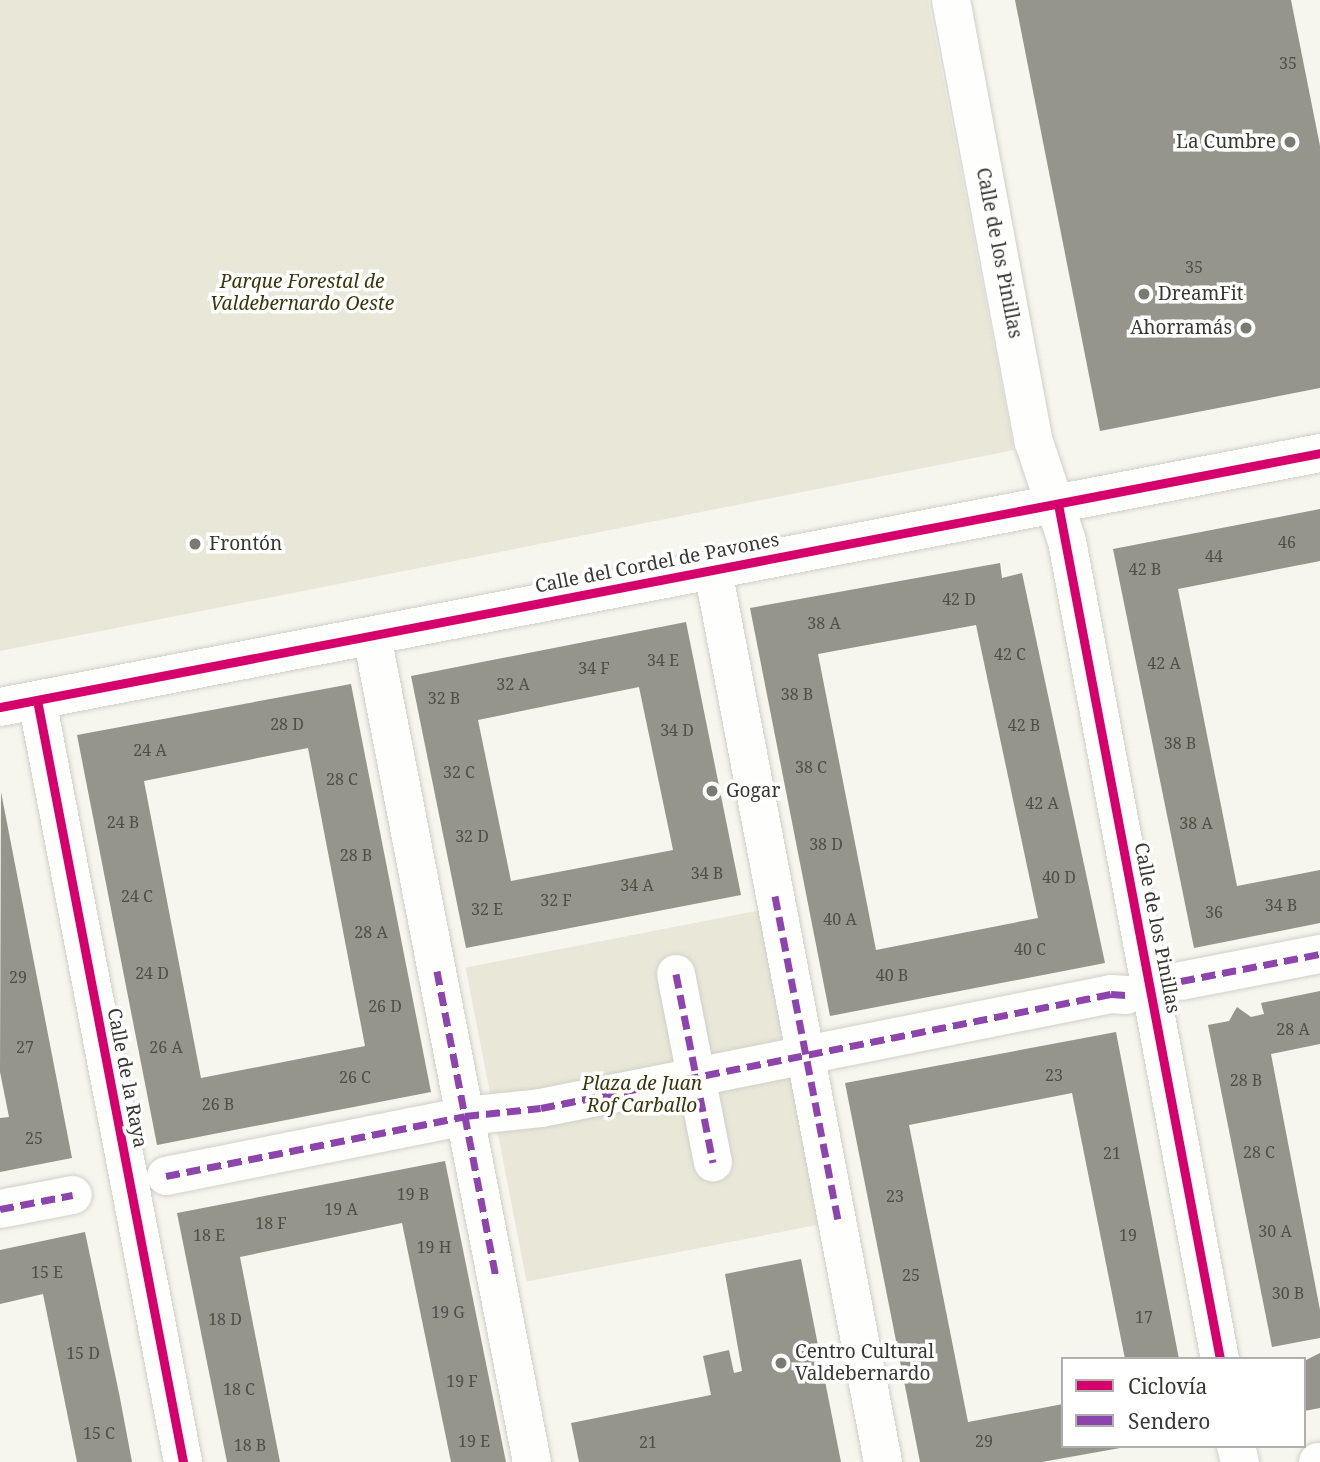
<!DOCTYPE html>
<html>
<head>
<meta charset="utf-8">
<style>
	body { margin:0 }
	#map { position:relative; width:1320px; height:1462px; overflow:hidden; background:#f6f6ee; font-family:"Noto Serif",serif }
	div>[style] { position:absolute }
	.green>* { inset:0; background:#e9e8d8; transform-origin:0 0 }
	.building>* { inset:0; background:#95958b }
	.roads { filter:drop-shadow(0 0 2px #d0d0c9) drop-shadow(0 0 2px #d0d0c9) }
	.minor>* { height:38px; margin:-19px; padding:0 19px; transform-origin:19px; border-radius:19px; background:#fefefc }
	.quiet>* { height:7px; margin-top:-3.5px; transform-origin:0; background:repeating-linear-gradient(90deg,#8e44ad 0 14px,transparent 0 21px) }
	.cycleway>* { height:9px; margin:-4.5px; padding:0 4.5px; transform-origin:4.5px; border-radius:4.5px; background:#d6006c }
	.dots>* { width:19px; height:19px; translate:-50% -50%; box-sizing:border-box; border:4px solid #fff; border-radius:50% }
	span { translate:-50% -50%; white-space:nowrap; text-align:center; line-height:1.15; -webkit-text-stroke:7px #fff; paint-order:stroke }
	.number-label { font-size:16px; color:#4f4e48 }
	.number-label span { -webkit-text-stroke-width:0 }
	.poi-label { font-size:19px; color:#383732 }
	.right { translate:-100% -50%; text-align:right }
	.left { translate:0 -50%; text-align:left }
	.street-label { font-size:19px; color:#383732 }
	.park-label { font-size:19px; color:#39350a; font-style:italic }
	.legend { position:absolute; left:1061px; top:1357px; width:245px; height:91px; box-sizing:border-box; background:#fff; border:2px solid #afafad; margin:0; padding:9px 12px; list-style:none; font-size:21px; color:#383732 }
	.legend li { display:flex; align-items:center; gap:14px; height:35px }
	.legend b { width:35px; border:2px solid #afafad }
</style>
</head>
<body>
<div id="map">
	<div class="green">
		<div style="clip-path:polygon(0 0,928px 0,1014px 450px,0 651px)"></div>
		<div style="left:761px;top:910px;width:320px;height:301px;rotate:79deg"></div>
	</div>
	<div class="building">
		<div style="clip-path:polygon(1015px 0,1291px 0,1320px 146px,1320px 388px,1100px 431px)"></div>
		<div style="clip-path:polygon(1320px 509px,1320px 561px,1178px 589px,1237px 886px,1320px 870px,1320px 923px,1194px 948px,1113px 549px)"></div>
		<div style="clip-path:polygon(evenodd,1000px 563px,1002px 578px,1022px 573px,1105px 963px,830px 1016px,750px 608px,1000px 563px,976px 625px,1038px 918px,876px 950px,818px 654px,976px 625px)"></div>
		<div style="clip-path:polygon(evenodd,686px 622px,741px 895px,466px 948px,411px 676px,686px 622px,639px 687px,673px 850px,511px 881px,478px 720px,639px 687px)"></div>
		<div style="clip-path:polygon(evenodd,351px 684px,431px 1092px,157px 1145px,77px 735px,351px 684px,308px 748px,365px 1046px,201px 1078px,144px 781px,308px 748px)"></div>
		<div style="clip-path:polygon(1px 792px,72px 1158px,0 1172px,0 1118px,9px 1117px,0 1072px)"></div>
		<div style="clip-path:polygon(1320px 991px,1320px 1044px,1271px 1054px,1320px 1310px,1320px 1338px,1272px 1347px,1208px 1025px,1229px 1021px,1237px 1007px,1251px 1017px,1264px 1014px,1261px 1003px)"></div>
		<div style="clip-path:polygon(1116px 1032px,1179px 1359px,1125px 1359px,1072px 1093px,909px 1125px,968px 1422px,1063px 1404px,1063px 1446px,1120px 1448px,1042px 1462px,920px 1462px,845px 1083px)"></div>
		<div style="clip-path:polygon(445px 1161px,506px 1462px,451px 1462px,402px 1223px,240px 1257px,280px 1462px,227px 1462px,177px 1213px)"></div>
		<div style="clip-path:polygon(85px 1232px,119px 1393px,132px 1462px,77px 1462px,43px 1294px,0 1304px,0 1250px)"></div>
		<div style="clip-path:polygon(801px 1259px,841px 1462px,579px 1462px,571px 1423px,711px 1395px,703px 1356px,729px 1350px,734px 1373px,742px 1371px,725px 1274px)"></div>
		<div style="clip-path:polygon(1320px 1353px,1320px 1408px,1304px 1411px,1304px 1361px)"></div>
	</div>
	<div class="roads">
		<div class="minor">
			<div style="left:951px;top:0;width:450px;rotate:79.4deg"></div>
			<div style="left:1034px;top:442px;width:104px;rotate:71.6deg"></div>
			<div style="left:1067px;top:541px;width:832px;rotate:79.41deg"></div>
			<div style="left:713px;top:570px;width:908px;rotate:79.21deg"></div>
			<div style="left:372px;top:636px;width:841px;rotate:79.04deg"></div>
			<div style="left:37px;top:700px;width:776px;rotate:79.15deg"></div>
			<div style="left:0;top:707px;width:1344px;rotate:-10.89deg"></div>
			<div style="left:676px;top:974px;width:192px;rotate:78.9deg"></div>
			<div style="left:1181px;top:981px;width:142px;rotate:-11deg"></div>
			<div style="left:166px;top:1176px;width:305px;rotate:-11.3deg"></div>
			<div style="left:465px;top:1116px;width:76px;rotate:-6deg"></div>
			<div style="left:541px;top:1108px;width:581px;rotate:-11.31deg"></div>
			<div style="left:1111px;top:994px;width:15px;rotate:4deg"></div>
			<div style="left:0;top:1209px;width:74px;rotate:-10.9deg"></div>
			<div style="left:1236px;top:1446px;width:16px;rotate:76deg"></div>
			<div style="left:1318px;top:1462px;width:2px"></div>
		</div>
	</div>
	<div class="quiet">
		<div style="left:775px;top:896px;width:331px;rotate:79deg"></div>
		<div style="left:437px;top:971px;width:313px;rotate:79.1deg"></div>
		<div style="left:676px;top:974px;width:192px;rotate:78.9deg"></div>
		<div style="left:1181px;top:981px;width:142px;rotate:-11deg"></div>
		<div style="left:166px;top:1176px;width:305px;rotate:-11.3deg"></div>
		<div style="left:465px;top:1116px;width:76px;rotate:-6deg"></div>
		<div style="left:541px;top:1108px;width:581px;rotate:-11.31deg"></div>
		<div style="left:1111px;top:994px;width:15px;rotate:4deg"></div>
		<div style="left:0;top:1209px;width:74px;rotate:-10.9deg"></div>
	</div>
	<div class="cycleway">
		<div style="left:1058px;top:504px;width:870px;rotate:79.27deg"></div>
		<div style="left:37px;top:700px;width:776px;rotate:79.15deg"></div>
		<div style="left:0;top:707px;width:1344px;rotate:-10.89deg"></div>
	</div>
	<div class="dots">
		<div style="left:1290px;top:142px;background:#7a7a74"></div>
		<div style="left:1144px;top:294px;background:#7a7a74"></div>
		<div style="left:1246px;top:328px;background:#7a7a74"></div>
		<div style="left:195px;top:544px;background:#7a7a74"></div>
		<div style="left:712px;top:791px;background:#7a7a74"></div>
		<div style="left:781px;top:1363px;background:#7a7a74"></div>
	</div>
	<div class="number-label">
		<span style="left:1288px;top:63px">35</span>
		<span style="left:1194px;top:267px">35</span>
		<span style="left:1287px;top:542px">46</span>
		<span style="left:1214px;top:556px">44</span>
		<span style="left:1145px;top:569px">42 B</span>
		<span style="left:959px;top:599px">42 D</span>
		<span style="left:824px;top:623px">38 A</span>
		<span style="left:1010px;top:654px">42 C</span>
		<span style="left:663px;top:660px">34 E</span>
		<span style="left:1164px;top:663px">42 A</span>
		<span style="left:594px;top:668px">34 F</span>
		<span style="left:513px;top:684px">32 A</span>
		<span style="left:797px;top:694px">38 B</span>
		<span style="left:444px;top:698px">32 B</span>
		<span style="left:287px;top:724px">28 D</span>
		<span style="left:1024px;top:725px">42 B</span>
		<span style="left:677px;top:730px">34 D</span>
		<span style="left:1180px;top:743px">38 B</span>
		<span style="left:150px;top:750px">24 A</span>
		<span style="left:811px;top:767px">38 C</span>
		<span style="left:459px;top:772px">32 C</span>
		<span style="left:342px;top:779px">28 C</span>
		<span style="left:1042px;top:803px">42 A</span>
		<span style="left:123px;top:822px">24 B</span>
		<span style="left:1196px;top:823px">38 A</span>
		<span style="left:472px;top:836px">32 D</span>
		<span style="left:826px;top:844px">38 D</span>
		<span style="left:356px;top:855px">28 B</span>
		<span style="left:707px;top:873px">34 B</span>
		<span style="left:1059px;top:877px">40 D</span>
		<span style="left:637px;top:885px">34 A</span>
		<span style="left:137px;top:896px">24 C</span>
		<span style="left:556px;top:900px">32 F</span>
		<span style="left:1281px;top:905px">34 B</span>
		<span style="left:487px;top:909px">32 E</span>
		<span style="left:1214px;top:912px">36</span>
		<span style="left:840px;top:919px">40 A</span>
		<span style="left:371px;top:932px">28 A</span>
		<span style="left:1030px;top:949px">40 C</span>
		<span style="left:152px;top:973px">24 D</span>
		<span style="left:892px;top:975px">40 B</span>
		<span style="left:18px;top:977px">29</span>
		<span style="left:385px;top:1006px">26 D</span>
		<span style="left:1293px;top:1029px">28 A</span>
		<span style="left:25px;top:1047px">27</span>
		<span style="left:166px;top:1047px">26 A</span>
		<span style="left:1054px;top:1075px">23</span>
		<span style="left:355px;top:1077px">26 C</span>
		<span style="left:1246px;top:1080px">28 B</span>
		<span style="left:218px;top:1104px">26 B</span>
		<span style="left:34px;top:1138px">25</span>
		<span style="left:1259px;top:1152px">28 C</span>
		<span style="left:1112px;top:1153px">21</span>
		<span style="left:413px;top:1194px">19 B</span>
		<span style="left:895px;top:1196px">23</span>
		<span style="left:341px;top:1209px">19 A</span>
		<span style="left:271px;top:1223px">18 F</span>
		<span style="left:1275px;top:1231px">30 A</span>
		<span style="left:209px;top:1235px">18 E</span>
		<span style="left:1128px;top:1235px">19</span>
		<span style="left:434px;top:1247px">19 H</span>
		<span style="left:47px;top:1272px">15 E</span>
		<span style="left:911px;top:1275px">25</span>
		<span style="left:1288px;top:1293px">30 B</span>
		<span style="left:448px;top:1312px">19 G</span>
		<span style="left:1144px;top:1317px">17</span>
		<span style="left:225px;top:1319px">18 D</span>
		<span style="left:83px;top:1353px">15 D</span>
		<span style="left:462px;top:1381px">19 F</span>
		<span style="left:239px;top:1389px">18 C</span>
		<span style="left:99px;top:1433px">15 C</span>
		<span style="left:474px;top:1441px">19 E</span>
		<span style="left:984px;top:1441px">29</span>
		<span style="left:648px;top:1442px">21</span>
		<span style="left:250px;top:1445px">18 B</span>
	</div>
	<div class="poi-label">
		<span class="right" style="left:1276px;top:142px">La Cumbre</span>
		<span class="left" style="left:1158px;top:294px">DreamFit</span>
		<span class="right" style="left:1232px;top:328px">Ahorramás</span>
		<span class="left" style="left:209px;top:544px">Frontón</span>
		<span class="left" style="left:726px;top:791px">Gogar</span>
		<span class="left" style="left:795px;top:1363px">Centro Cultural<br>Valdebernardo</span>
	</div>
	<div class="street-label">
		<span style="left:999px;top:253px;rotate:79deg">Calle de los Pinillas</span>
		<span style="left:657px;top:563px;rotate:-11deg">Calle del Cordel de Pavones</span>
		<span style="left:1157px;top:928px;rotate:79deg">Calle de los Pinillas</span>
		<span style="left:127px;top:1078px;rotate:79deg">Calle de la Raya</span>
	</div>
	<div class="park-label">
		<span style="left:302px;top:293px">Parque Forestal de<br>Valdebernardo Oeste</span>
		<span style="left:642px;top:1095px">Plaza de Juan<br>Rof Carballo</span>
	</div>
	<ul class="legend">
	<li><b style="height:9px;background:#d6006c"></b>Ciclovía</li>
	<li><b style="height:9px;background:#8e44ad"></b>Sendero</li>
	</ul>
</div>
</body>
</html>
